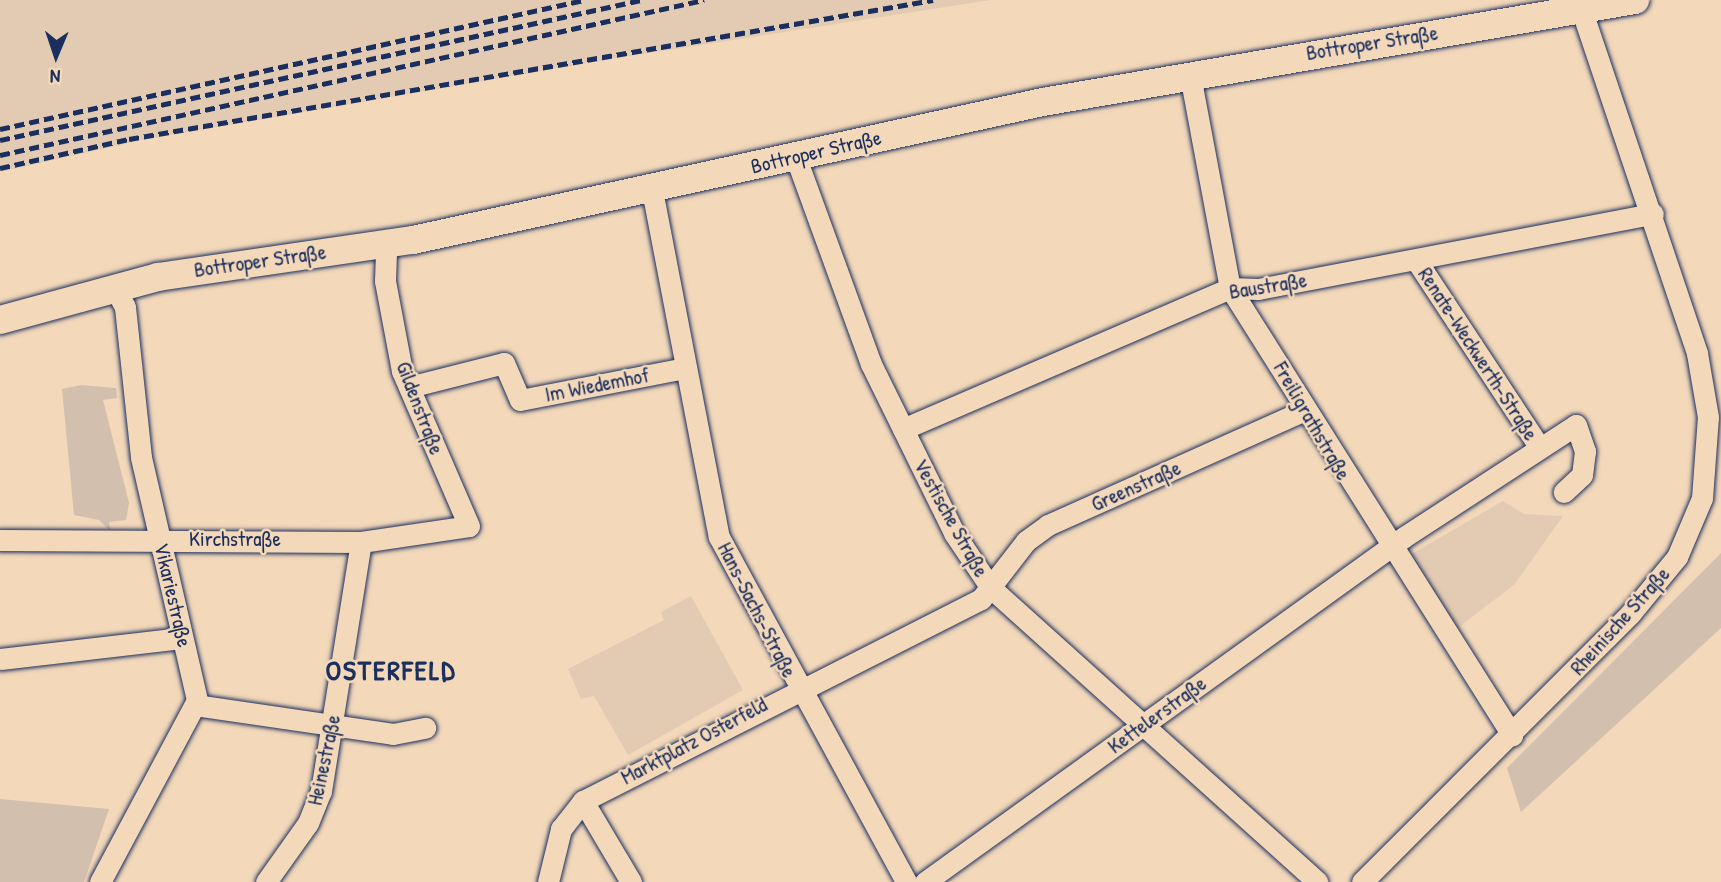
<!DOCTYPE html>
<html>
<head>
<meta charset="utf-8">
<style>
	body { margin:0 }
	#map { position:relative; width:1721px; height:882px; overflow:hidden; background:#f3d8ba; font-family:"Patrick Hand",sans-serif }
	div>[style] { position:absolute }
	.built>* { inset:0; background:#e3cbb3 }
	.green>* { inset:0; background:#d3bfad }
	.roads { filter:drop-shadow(0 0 2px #1b2f5e) drop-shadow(0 0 2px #1b2f5e) }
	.minor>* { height:21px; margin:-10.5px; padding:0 10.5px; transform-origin:10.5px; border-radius:10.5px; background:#f3d8ba }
	.major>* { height:28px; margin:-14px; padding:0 14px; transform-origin:14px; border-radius:14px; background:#f3d8ba }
	.rail>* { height:5px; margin-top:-2.5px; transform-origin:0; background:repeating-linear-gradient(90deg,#1b2f5e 0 10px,transparent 0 15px) }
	span { translate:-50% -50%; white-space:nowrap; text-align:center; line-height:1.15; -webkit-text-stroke:5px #f3d8ba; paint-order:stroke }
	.street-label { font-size:21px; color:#1b2f5e }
	.district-label { font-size:28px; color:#1b2f5e; font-weight:700; letter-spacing:2px }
	.north { position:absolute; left:21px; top:21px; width:70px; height:70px; -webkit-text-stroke:5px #f3d8ba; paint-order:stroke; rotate:182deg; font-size:19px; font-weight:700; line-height:28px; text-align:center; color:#1b2f5e }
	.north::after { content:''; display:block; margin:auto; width:24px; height:32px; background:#1b2f5e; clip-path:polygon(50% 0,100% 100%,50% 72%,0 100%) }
</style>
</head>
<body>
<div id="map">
	<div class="built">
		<div style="clip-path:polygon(0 0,991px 0,617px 58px,142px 140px,0 172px)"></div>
		<div style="clip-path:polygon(1503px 501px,1524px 514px,1563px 516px,1514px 585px,1451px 633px,1403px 559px)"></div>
		<div style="clip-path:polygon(691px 596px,743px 690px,628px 755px,594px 696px,581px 699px,568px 669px,664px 620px,661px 612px)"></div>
	</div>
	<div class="green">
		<div style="clip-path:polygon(81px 385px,116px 388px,117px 398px,103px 400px,129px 503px,126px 520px,109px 522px,111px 532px,99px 520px,74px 515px,62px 389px)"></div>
		<div style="clip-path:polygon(1721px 553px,1721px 628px,1521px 812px,1507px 768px)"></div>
		<div style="clip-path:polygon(0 799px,109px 809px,84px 882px,0 882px)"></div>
	</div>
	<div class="roads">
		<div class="minor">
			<div style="left:1190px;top:75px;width:217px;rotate:79.4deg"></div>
			<div style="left:1230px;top:288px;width:529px;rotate:57.75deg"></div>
			<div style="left:796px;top:158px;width:219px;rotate:70deg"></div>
			<div style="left:871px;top:364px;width:188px;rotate:63.8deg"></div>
			<div style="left:954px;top:533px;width:66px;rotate:56.1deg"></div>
			<div style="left:991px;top:588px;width:439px;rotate:42deg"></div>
			<div style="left:652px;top:190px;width:353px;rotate:79.1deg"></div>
			<div style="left:719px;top:537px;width:392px;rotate:61.5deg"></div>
			<div style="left:1416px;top:260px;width:225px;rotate:56.6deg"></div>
			<div style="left:409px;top:387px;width:98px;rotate:-14.2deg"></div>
			<div style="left:504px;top:363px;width:40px;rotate:66.6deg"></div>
			<div style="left:520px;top:400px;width:168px;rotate:-11deg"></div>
			<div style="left:903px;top:429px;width:356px;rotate:-23.3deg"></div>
			<div style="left:1230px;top:288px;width:28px;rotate:2deg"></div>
			<div style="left:1258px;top:289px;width:402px;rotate:-10.8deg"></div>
			<div style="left:0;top:540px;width:361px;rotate:0.3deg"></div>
			<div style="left:361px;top:542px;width:109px;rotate:-8.4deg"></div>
			<div style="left:469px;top:526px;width:169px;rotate:-113.4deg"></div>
			<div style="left:402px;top:371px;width:92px;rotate:-100.7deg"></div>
			<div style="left:385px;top:281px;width:37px;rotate:-88deg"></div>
			<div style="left:0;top:659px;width:183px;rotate:-6.6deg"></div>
			<div style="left:195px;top:705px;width:200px;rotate:8.3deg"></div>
			<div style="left:393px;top:734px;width:33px;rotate:-11deg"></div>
			<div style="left:583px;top:801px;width:94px;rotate:59.3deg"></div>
			<div style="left:100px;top:882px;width:206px;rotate:-61.9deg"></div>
			<div style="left:197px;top:700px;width:249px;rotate:-103deg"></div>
			<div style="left:141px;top:457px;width:151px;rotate:-96.1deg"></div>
			<div style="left:125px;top:307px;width:21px;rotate:-118deg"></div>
			<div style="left:266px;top:882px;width:72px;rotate:-54.6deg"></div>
			<div style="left:308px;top:823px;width:35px;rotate:-68deg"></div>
			<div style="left:321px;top:791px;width:252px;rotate:-80.9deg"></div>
			<div style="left:548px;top:882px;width:55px;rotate:-76.2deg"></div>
			<div style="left:561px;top:829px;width:36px;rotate:-52deg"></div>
			<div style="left:583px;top:801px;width:446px;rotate:-26.9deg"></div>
			<div style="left:981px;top:599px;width:73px;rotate:-52.2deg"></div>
			<div style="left:1026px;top:541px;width:27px;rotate:-36deg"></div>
			<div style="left:1048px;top:525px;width:279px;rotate:-24.1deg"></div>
			<div style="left:925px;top:882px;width:590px;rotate:-35.76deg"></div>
			<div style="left:1404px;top:537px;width:205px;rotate:-33.1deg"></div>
			<div style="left:1576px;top:425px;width:28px;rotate:71deg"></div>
			<div style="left:1585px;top:451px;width:24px;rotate:97deg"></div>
			<div style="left:1582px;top:475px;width:25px;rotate:137deg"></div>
			<div style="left:1362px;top:882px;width:379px;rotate:-45deg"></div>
			<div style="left:1630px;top:614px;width:74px;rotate:-50.5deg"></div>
			<div style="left:1677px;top:557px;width:64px;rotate:-67deg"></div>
			<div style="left:1702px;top:498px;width:81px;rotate:-85.8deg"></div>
			<div style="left:1708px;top:417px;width:65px;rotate:-99.8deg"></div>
			<div style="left:1697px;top:353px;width:373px;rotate:-108.6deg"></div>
		</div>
		<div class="major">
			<div style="left:0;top:320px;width:164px;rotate:-15.2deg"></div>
			<div style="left:158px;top:277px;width:258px;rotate:-8.3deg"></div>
			<div style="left:413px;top:240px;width:645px;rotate:-12.36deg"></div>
			<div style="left:1043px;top:102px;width:601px;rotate:-9.78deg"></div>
		</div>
	</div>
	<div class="rail">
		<div style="left:0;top:129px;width:598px;rotate:-12.46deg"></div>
		<div style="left:0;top:140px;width:656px;rotate:-12.32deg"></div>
		<div style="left:0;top:155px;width:721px;rotate:-12.42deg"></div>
		<div style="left:0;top:168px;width:132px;rotate:-12.7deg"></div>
		<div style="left:129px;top:139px;width:816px;rotate:-9.81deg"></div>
	</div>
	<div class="street-label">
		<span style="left:1372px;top:43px;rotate:-9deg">Bottroper Straße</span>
		<span style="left:816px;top:152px;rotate:-13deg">Bottroper Straße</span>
		<span style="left:260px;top:261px;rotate:-8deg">Bottroper Straße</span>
		<span style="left:1268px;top:286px;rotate:-9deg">Baustraße</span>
		<span style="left:1478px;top:354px;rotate:57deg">Renate-Weckwerth-Straße</span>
		<span style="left:597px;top:385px;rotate:-11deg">Im Wiedemhof</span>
		<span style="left:420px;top:408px;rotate:69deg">Gildenstraße</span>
		<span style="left:1312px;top:421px;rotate:60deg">Freiligrathstraße</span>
		<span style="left:1136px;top:486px;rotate:-24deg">Greenstraße</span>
		<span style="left:951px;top:518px;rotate:61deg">Vestische Straße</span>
		<span style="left:235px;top:539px">Kirchstraße</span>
		<span style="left:173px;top:595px;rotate:77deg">Vikariestraße</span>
		<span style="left:757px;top:610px;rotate:63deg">Hans-Sachs-Straße</span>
		<span style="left:1620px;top:621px;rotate:-48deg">Rheinische Straße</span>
		<span style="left:1157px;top:715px;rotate:-36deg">Kettelerstraße</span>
		<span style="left:694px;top:741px;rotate:-28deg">Marktplatz Osterfeld</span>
		<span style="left:324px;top:760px;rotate:-78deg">Heinestraße</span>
	</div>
	<div class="district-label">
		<span style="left:391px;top:670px">OSTERFELD</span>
	</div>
	<div class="north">N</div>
</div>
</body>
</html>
